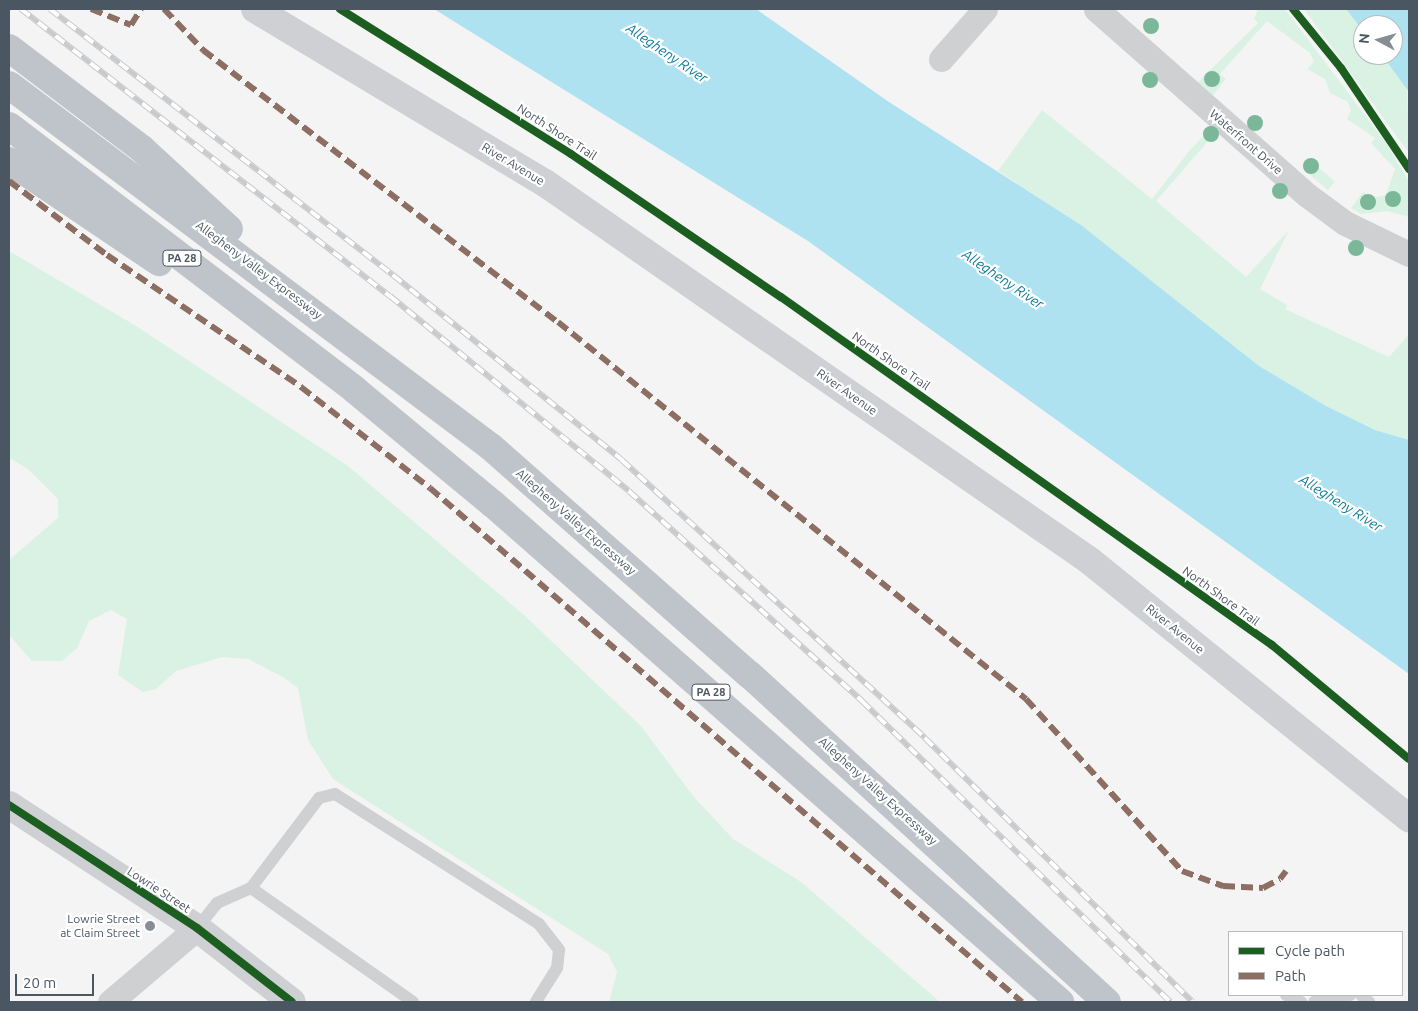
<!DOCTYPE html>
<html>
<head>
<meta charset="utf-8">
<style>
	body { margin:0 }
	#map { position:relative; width:1418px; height:1011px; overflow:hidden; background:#f4f4f4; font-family:Ubuntu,sans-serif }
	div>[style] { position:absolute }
	.green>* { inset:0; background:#d9f2e3; transform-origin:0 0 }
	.water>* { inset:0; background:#aee2f0 }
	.lane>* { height:12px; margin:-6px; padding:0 6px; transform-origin:6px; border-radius:6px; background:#ced0d2 }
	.street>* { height:25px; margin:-12.5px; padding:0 12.5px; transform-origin:12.5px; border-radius:12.5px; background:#ced0d2 }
	.secondary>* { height:28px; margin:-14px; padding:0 14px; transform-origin:14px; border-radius:14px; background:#ced0d4 }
	.highway>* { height:28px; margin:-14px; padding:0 14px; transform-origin:14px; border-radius:14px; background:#bec4c9 }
	.rail>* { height:5.5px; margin-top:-2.75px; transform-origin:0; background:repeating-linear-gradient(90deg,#fff 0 11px,#c9cacc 0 22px); box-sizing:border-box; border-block:1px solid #c9cacc }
	.quiet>* { height:6px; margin-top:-3px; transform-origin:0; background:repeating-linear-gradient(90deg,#8d6e63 0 12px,transparent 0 18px) }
	.cycleway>* { height:8px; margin:-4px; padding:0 4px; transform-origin:4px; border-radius:4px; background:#1b5e20 }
	.trees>* { width:16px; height:16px; margin:-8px; border-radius:50%; background:#7ab899 }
	.dots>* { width:14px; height:14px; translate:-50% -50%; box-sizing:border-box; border:2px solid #fff; border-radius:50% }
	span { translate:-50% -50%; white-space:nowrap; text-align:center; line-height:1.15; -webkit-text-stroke:4.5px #fff; paint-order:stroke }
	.shield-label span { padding:1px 4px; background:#fff; border:1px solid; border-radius:4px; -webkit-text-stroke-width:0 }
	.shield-label { font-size:11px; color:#4a5661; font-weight:700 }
	.street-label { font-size:12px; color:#4a5661 }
	.poi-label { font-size:12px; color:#4a5661 }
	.right { translate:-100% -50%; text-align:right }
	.water-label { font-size:14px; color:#0c7c9b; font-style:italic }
	.frame { position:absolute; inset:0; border:10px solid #4a5661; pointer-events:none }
	.legend { position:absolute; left:1228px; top:931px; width:175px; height:65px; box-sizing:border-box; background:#fff; border:1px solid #b7bbc0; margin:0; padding:6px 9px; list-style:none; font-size:15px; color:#4a5661 }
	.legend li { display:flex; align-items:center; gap:10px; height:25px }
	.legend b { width:25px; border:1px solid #b7bbc0 }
	.north { position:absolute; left:1353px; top:15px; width:50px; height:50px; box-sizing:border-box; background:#fff; border:1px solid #b7bbc0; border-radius:50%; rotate:276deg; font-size:14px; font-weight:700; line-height:20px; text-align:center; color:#4a5661 }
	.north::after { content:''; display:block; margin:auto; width:18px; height:22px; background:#868d94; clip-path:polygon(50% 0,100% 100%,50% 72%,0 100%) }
	.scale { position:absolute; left:15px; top:974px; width:79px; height:22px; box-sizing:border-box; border:2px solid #4a5661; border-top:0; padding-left:6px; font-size:15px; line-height:18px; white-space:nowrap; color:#4a5661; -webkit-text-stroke:4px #fff; paint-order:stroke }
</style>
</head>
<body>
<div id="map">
	<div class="green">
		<div style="clip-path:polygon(1258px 9px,1285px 9px,1386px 143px,1409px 182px,1409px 217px,1387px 211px,1361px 214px,1351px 208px,1363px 192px,1373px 198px,1386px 195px,1395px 169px,1371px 143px,1375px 138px,1347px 119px,1351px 111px,1348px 102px,1330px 93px,1325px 79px,1307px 69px,1314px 62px,1310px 53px,1267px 21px,1220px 74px,1226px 79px,1213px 95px,1198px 82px,1258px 23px,1254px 19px)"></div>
		<div style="clip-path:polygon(1304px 9px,1346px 9px,1363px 31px,1363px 55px,1382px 55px,1407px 88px,1409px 153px)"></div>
		<div style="clip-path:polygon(1042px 110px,1152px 199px,1190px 150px,1212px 128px,1216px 132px,1156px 201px,1246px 277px,1289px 230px,1260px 289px,1287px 305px,1285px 309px,1389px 357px,1409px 334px,1409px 440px,1375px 430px,1326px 406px,1259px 366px,1081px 225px,998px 171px)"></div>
		<div style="left:1310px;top:160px;width:33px;height:11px;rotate:41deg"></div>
		<div style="clip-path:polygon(9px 251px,136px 326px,348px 466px,525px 616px,641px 726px,693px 796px,733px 839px,801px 882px,940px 1002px,609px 1002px,617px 972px,608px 954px,333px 779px,308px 740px,298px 688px,283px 677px,248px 659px,222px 657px,176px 671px,156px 689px,143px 692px,118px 675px,127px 619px,111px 610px,89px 621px,77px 648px,62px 661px,32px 661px,9px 635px,9px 560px,58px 518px,58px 499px,28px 469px,9px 458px)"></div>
	</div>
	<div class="water">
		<div style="clip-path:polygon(434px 9px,756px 9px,889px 102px,1081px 225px,1259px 366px,1326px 406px,1375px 430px,1409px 440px,1409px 674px,808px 241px)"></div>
		<div style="clip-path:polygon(1346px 9px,1409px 9px,1409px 92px,1382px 55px,1393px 55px,1393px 25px,1363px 25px,1363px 31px)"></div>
	</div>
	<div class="lane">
		<div style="left:251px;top:888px;width:198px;rotate:35.1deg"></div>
		<div style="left:197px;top:928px;width:32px;rotate:-51deg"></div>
		<div style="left:217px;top:903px;width:37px;rotate:-24deg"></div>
		<div style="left:251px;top:888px;width:113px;rotate:-52.9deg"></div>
		<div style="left:319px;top:798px;width:16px;rotate:-14deg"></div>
		<div style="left:335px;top:794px;width:242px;rotate:32.5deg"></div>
		<div style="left:539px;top:924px;width:33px;rotate:52deg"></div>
		<div style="left:559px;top:950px;width:18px;rotate:96deg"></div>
		<div style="left:557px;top:968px;width:40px;rotate:122deg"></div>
		<div style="left:1286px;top:995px;width:17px;rotate:25deg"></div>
		<div style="left:1361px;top:995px;width:11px;rotate:41deg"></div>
		<div style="left:1314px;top:1002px;width:37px;rotate:-11deg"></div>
	</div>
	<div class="street">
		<div style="left:1096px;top:9px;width:281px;rotate:41.4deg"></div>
		<div style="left:1307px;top:195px;width:47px;rotate:36.4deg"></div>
		<div style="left:1345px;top:223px;width:71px;rotate:25.8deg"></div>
		<div style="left:941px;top:59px;width:67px;rotate:-48.7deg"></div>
		<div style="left:110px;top:1002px;width:114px;rotate:-40.4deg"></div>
	</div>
	<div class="secondary">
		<div style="left:255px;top:9px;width:338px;rotate:31deg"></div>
		<div style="left:545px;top:183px;width:663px;rotate:34.74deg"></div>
		<div style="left:1090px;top:561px;width:410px;rotate:38.9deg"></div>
		<div style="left:9px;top:805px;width:225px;rotate:33.2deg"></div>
		<div style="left:197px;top:928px;width:120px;rotate:37.9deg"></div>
	</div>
	<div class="highway">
		<div style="left:9px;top:48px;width:167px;rotate:37.2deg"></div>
		<div style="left:142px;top:149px;width:118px;rotate:42.6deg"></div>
		<div style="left:9px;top:85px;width:603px;rotate:36.91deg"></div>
		<div style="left:491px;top:447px;width:345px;rotate:41.4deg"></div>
		<div style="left:750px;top:675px;width:484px;rotate:42.5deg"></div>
		<div style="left:9px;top:126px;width:435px;rotate:37.3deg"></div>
		<div style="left:355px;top:390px;width:179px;rotate:39.6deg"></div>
		<div style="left:493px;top:504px;width:755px;rotate:41.29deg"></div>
		<div style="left:9px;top:161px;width:181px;rotate:34deg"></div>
	</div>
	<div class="rail">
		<div style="left:21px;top:9px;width:467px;rotate:37.9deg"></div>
		<div style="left:390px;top:296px;width:308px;rotate:39.2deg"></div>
		<div style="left:629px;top:491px;width:314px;rotate:42deg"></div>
		<div style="left:862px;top:701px;width:431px;rotate:44.3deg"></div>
		<div style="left:50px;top:9px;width:434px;rotate:37.8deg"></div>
		<div style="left:393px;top:275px;width:294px;rotate:38.9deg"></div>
		<div style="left:622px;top:460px;width:411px;rotate:42.5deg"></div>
		<div style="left:925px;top:738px;width:376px;rotate:44.6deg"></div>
	</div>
	<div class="quiet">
		<div style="left:91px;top:9px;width:43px;rotate:21.8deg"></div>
		<div style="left:131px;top:25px;width:19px;rotate:-58deg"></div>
		<div style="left:164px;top:9px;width:57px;rotate:46.4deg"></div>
		<div style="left:203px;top:50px;width:447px;rotate:37.5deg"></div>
		<div style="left:558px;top:322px;width:601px;rotate:38.85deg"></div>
		<div style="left:1026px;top:699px;width:232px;rotate:47.8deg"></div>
		<div style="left:1182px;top:871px;width:44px;rotate:20.1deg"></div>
		<div style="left:1223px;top:886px;width:40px;rotate:2.9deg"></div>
		<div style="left:1263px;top:888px;width:19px;rotate:-28deg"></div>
		<div style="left:1280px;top:879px;width:10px;rotate:-53deg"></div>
		<div style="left:9px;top:181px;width:123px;rotate:37.1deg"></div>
		<div style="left:107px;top:255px;width:235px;rotate:34.2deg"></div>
		<div style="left:301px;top:387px;width:164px;rotate:38.1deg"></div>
		<div style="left:430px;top:488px;width:784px;rotate:40.97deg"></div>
	</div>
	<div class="cycleway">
		<div style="left:340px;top:9px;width:273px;rotate:32.1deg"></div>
		<div style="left:571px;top:154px;width:254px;rotate:34.3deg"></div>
		<div style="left:781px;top:297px;width:602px;rotate:35.33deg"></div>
		<div style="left:1272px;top:645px;width:178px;rotate:39.8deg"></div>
		<div style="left:1293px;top:9px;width:76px;rotate:50.9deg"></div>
		<div style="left:1341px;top:68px;width:122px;rotate:56deg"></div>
		<div style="left:9px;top:805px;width:225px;rotate:33.2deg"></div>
		<div style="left:197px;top:928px;width:120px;rotate:37.9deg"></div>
	</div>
	<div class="trees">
		<div style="left:1151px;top:26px"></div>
		<div style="left:1212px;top:79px"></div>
		<div style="left:1150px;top:80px"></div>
		<div style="left:1255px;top:123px"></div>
		<div style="left:1211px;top:134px"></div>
		<div style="left:1311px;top:166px"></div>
		<div style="left:1280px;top:191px"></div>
		<div style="left:1393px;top:199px"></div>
		<div style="left:1368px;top:202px"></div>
		<div style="left:1356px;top:248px"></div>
	</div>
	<div class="dots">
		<div style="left:150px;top:926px;background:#868d94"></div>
	</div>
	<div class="shield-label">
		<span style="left:182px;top:258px">PA 28</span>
		<span style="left:711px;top:692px">PA 28</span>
	</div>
	<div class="street-label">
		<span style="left:557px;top:132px;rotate:33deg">North Shore Trail</span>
		<span style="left:1246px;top:142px;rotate:41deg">Waterfront Drive</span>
		<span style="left:513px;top:164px;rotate:31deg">River Avenue</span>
		<span style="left:259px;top:270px;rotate:37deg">Allegheny Valley Expressway</span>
		<span style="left:891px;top:361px;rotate:35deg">North Shore Trail</span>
		<span style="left:847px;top:392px;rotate:35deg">River Avenue</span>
		<span style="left:576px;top:522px;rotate:41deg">Allegheny Valley Expressway</span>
		<span style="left:1221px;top:596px;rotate:36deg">North Shore Trail</span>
		<span style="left:1175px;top:629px;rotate:39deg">River Avenue</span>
		<span style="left:878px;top:791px;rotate:42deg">Allegheny Valley Expressway</span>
		<span style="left:159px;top:890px;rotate:33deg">Lowrie Street</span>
	</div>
	<div class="poi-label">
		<span class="right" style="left:140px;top:926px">Lowrie Street<br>at Claim Street</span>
	</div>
	<div class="water-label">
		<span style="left:667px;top:53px;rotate:34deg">Allegheny River</span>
		<span style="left:1003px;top:279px;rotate:34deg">Allegheny River</span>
		<span style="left:1341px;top:503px;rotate:32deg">Allegheny River</span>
	</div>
	<div class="frame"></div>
	<ul class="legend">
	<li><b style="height:6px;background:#1b5e20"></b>Cycle path</li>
	<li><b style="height:6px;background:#8d6e63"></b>Path</li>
	</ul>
	<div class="north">N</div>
	<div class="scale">20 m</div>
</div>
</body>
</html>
